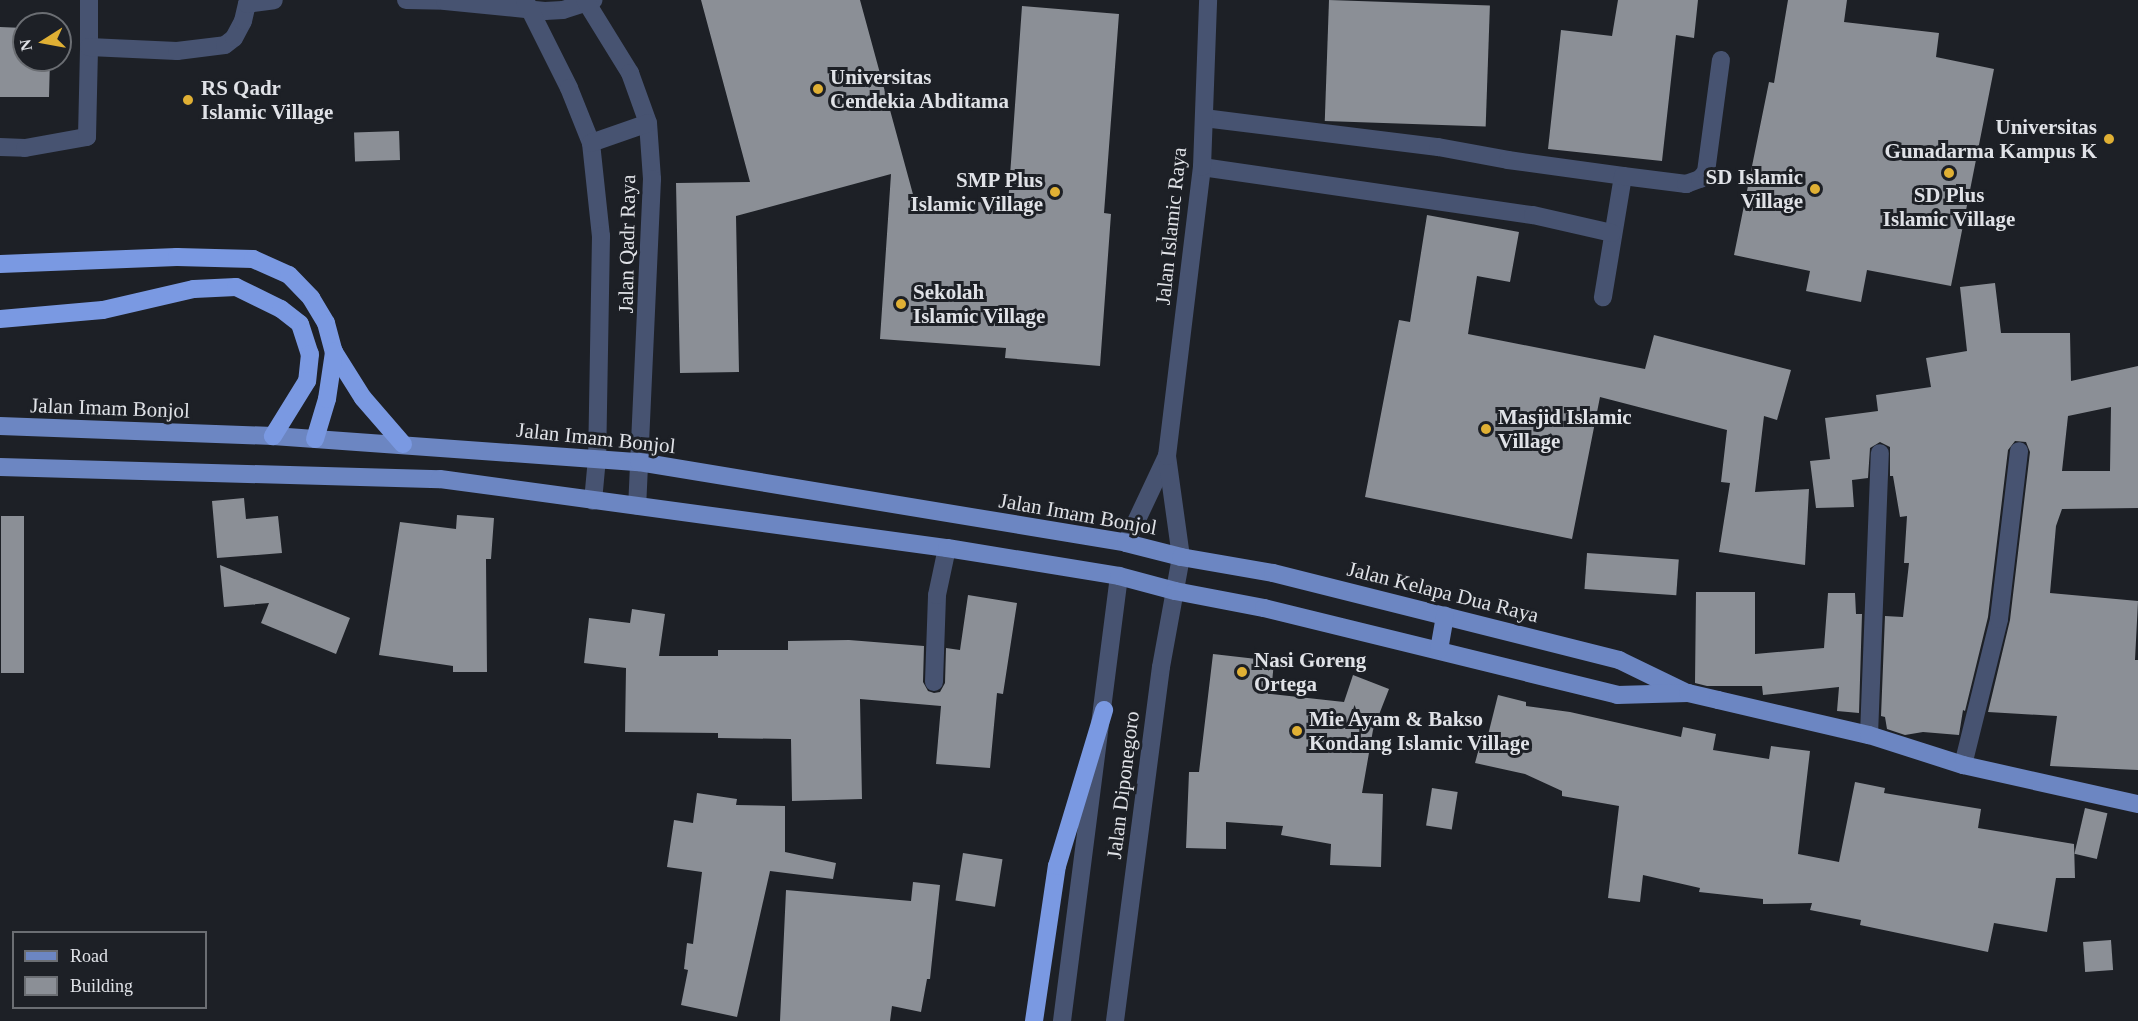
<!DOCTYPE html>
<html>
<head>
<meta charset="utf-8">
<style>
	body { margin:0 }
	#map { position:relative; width:2138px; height:1021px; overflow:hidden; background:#1d2026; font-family:"Times New Roman",serif }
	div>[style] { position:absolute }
	.building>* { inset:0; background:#8b8f96; transform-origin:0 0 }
	.minor>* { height:18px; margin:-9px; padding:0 9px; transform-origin:9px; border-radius:9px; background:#475371 }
	.major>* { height:18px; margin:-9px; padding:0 9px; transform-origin:9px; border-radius:9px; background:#6c86c2 }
	.highway>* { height:18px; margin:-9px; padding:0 9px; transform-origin:9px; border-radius:9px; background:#7a99e2 }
	.dots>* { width:16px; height:16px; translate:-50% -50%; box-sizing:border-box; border:3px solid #1d2026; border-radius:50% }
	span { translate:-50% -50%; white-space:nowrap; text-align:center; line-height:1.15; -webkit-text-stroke:6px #1d2026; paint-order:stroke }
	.poi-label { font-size:21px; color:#e0e2e7; font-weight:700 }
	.left { translate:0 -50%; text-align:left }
	.right { translate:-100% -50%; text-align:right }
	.street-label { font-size:21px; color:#e0e2e7 }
	.legend { position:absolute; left:12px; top:931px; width:195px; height:78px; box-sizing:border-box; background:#1d2026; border:2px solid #6b6e73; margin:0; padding:8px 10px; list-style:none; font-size:18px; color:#e0e2e7 }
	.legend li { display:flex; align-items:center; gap:12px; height:30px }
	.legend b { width:30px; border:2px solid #6b6e73 }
	.north { position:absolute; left:12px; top:12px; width:60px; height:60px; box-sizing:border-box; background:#1d2026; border:2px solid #6b6e73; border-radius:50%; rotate:259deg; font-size:16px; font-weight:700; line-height:24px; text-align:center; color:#e0e2e7 }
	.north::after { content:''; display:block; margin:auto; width:21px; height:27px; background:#e0b034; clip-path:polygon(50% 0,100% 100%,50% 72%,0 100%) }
</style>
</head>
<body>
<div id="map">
	<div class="building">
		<div style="clip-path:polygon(701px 0,860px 0,914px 198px,1008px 204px,1022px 6px,1119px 14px,1104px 213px,1111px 214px,1100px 366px,1005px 358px,1006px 348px,880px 339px,891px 174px,736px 216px,739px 372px,680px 373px,676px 183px,750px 182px)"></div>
		<div style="left:1329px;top:0;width:161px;height:121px;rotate:2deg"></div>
		<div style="clip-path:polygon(1618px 0,1698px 0,1694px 38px,1676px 35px,1662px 161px,1548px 149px,1561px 30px,1612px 36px)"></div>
		<div style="clip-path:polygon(1788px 0,1847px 0,1844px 22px,1939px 33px,1936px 57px,1994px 69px,1951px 286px,1867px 270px,1861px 302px,1806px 291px,1810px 271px,1734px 255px,1769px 82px,1774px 83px)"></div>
		<div style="clip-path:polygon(0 27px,24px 28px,24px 60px,50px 60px,49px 97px,0 97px)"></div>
		<div style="left:399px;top:131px;width:29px;height:45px;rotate:88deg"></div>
		<div style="clip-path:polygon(1427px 215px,1519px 232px,1510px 282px,1477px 276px,1468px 334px,1645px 369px,1654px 335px,1791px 370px,1777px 420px,1764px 416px,1755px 492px,1809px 489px,1805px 565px,1719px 552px,1730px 483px,1721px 482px,1727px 430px,1600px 397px,1572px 539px,1365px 497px,1399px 320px,1410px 322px)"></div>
		<div style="clip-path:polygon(evenodd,1995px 283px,2001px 333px,2070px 333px,2071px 381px,2138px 366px,2138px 508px,2062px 509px,2056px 526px,2050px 593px,2138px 601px,2135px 660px,2138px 660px,2138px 770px,2050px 766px,2057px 716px,1988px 712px,2010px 620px,2030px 452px,2026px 442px,2015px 441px,2008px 450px,1988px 617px,1965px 711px,1963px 710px,1959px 735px,1923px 732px,1905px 735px,1887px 729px,1885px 717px,1881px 716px,1885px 616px,1903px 617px,1909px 563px,1904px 563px,1907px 516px,1900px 517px,1893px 476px,1890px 476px,1890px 447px,1880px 442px,1870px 448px,1868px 478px,1852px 480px,1854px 507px,1816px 508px,1810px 461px,1830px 459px,1825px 418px,1878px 411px,1876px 395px,1931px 387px,1926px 358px,1967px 351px,1960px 287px,1995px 283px,2111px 407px,2110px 471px,2062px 471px,2068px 416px,2111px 407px)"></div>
		<div style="clip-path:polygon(244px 498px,246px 519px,278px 516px,282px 553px,217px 558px,212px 501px)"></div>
		<div style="clip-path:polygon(457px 515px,494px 518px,491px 559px,486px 559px,487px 672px,453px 672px,453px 666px,379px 655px,400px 522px,456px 529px)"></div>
		<div style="left:1px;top:516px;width:23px;height:157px"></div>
		<div style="left:1587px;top:553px;width:92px;height:36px;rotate:4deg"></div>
		<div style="clip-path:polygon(220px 565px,350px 618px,336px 654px,261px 623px,269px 603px,224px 607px)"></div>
		<div style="clip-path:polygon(1696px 592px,1755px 592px,1755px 654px,1824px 648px,1828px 593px,1855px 593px,1856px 614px,1862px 614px,1859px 713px,1837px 711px,1839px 687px,1763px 695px,1762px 686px,1707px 686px,1695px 683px)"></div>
		<div style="clip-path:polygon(968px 595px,1017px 603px,1003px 694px,997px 693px,990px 768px,936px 764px,941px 706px,860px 699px,862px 799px,792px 801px,791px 739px,718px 738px,718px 733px,625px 732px,626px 668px,584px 663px,589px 618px,630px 623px,632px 609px,665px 614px,659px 656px,718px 656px,718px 650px,788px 650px,788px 641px,849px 640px,924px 646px,923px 682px,928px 691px,934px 693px,940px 692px,945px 683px,946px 648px,960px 650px)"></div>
		<div style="clip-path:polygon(1213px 654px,1274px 661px,1271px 694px,1344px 702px,1353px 675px,1389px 689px,1373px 730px,1362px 793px,1383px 794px,1381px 867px,1330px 865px,1331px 844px,1281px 835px,1283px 826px,1226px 822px,1226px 849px,1186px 848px,1189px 772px,1199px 772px)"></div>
		<div style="clip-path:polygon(1498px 695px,1526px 702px,1526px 706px,1570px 712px,1681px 737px,1683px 727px,1716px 734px,1713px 750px,1769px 759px,1771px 746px,1810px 751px,1798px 854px,1839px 862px,1855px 782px,1885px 788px,1884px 793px,1981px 809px,1978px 828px,2074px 844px,2075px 878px,2056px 878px,2047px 932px,1994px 923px,1988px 952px,1860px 925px,1861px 920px,1810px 910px,1812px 903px,1763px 904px,1763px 899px,1699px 892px,1700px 888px,1643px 875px,1640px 902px,1608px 898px,1619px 806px,1562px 796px,1562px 791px,1525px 774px,1475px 763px,1482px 737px,1487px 739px)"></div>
		<div style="left:1432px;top:788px;width:26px;height:38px;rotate:9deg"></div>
		<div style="clip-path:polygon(697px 793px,737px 799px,736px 805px,785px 806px,785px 852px,836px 863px,833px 879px,770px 871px,737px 1017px,681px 1005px,688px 970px,684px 969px,687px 943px,693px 944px,702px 872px,667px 867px,674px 820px,693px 823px)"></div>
		<div style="left:2085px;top:808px;width:23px;height:47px;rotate:13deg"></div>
		<div style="left:963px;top:853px;width:40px;height:48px;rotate:9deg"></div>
		<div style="clip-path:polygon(913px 882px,940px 885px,930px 979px,927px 979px,921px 1012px,892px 1006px,890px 1021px,780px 1021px,786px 890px,911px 901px)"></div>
		<div style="left:2111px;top:940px;width:30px;height:28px;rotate:86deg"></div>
	</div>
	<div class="minor">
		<div style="left:89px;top:0;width:47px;rotate:90deg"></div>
		<div style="left:406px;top:0;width:39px;rotate:1deg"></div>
		<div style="left:445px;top:1px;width:100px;rotate:5.7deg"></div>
		<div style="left:545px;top:11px;width:18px;rotate:-3deg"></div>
		<div style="left:563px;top:10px;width:32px;rotate:-18deg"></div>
		<div style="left:525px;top:0;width:98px;rotate:63.4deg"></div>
		<div style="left:569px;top:88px;width:59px;rotate:68.2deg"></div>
		<div style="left:591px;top:143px;width:94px;rotate:83.9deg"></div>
		<div style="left:601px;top:236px;width:222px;rotate:91deg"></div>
		<div style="left:597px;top:458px;width:43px;rotate:95.3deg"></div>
		<div style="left:585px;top:0;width:86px;rotate:58.3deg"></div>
		<div style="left:630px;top:73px;width:53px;rotate:70.2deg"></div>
		<div style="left:648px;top:123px;width:56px;rotate:85.9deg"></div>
		<div style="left:652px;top:179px;width:327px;rotate:92.6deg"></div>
		<div style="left:1204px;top:118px;width:236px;rotate:7.1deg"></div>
		<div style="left:1438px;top:147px;width:71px;rotate:10.5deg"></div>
		<div style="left:1508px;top:160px;width:116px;rotate:7.9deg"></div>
		<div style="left:1623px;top:176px;width:123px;rotate:99.4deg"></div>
		<div style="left:591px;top:143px;width:60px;rotate:-19.3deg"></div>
		<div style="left:0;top:147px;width:25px;rotate:2deg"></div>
		<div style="left:25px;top:148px;width:63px;rotate:-10.1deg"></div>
		<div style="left:87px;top:137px;width:90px;rotate:-88.7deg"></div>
		<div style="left:89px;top:47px;width:88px;rotate:2.6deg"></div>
		<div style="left:177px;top:51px;width:48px;rotate:-7.1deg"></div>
		<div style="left:225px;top:45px;width:11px;rotate:-38deg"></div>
		<div style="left:234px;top:38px;width:19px;rotate:-62deg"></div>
		<div style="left:243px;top:21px;width:17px;rotate:-77deg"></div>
		<div style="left:247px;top:4px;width:27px;rotate:-8deg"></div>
		<div style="left:1202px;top:167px;width:334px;rotate:8.3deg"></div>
		<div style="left:1533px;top:215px;width:81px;rotate:12.8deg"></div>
		<div style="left:1623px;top:176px;width:64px;rotate:7.2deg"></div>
		<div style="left:1686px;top:184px;width:15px;rotate:-20deg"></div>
		<div style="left:1700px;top:179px;width:9px;rotate:-49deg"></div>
		<div style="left:1706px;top:172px;width:113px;rotate:-82.4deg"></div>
		<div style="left:1126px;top:543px;width:96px;rotate:-64.8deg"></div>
		<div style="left:934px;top:682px;width:87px;rotate:-88deg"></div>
		<div style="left:937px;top:595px;width:48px;rotate:-78deg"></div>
		<div style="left:1869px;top:735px;width:282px;rotate:-87.8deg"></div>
		<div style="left:1963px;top:765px;width:150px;rotate:-76.1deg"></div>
		<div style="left:1999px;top:619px;width:169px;rotate:-83.2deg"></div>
		<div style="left:1062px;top:1021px;width:449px;rotate:-82.7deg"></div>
		<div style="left:1115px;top:1021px;width:357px;rotate:-82.6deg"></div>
		<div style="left:1161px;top:667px;width:112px;rotate:-79.7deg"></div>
		<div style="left:1181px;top:557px;width:102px;rotate:-97.9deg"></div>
		<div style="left:1167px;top:456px;width:291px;rotate:-83.1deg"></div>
		<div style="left:1202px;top:167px;width:167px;rotate:-87.9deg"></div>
	</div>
	<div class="major">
		<div style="left:0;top:426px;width:273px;rotate:2.1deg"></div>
		<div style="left:273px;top:436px;width:367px;rotate:4.1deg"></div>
		<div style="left:639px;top:462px;width:494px;rotate:9.4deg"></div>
		<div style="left:1126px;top:543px;width:57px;rotate:14.3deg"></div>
		<div style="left:1181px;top:557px;width:93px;rotate:9.9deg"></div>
		<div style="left:1273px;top:573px;width:357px;rotate:14.1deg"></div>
		<div style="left:1619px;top:660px;width:73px;rotate:25.9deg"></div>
		<div style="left:0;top:467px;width:440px;rotate:1.6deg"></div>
		<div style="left:440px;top:479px;width:512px;rotate:7.75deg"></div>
		<div style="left:947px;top:548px;width:174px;rotate:9.2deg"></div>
		<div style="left:1119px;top:576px;width:58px;rotate:15deg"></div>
		<div style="left:1175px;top:591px;width:91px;rotate:10.8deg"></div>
		<div style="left:1264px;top:608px;width:364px;rotate:13.8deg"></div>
		<div style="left:1617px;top:695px;width:71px;rotate:-1.6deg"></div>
		<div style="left:1688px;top:693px;width:31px;rotate:13deg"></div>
		<div style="left:1718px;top:700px;width:155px;rotate:13.1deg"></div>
		<div style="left:1869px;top:735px;width:99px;rotate:17.7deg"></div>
		<div style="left:1963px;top:765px;width:179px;rotate:12.6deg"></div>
		<div style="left:1439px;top:650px;width:35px;rotate:-80deg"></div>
	</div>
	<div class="highway">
		<div style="left:0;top:264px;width:177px;rotate:-2.3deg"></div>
		<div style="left:177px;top:257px;width:76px;rotate:1.5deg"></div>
		<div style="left:253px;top:259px;width:39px;rotate:24deg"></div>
		<div style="left:289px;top:275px;width:32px;rotate:46deg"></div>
		<div style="left:311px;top:298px;width:29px;rotate:59deg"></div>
		<div style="left:326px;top:323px;width:30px;rotate:75deg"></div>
		<div style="left:334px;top:352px;width:54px;rotate:57.8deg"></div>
		<div style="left:363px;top:398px;width:61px;rotate:49deg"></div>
		<div style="left:0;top:319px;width:103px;rotate:-5deg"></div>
		<div style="left:103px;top:310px;width:93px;rotate:-13deg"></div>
		<div style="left:194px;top:289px;width:42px;rotate:-2.7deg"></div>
		<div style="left:236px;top:287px;width:50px;rotate:26.1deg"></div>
		<div style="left:281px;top:309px;width:24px;rotate:38deg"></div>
		<div style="left:300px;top:324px;width:32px;rotate:72deg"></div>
		<div style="left:310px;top:354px;width:27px;rotate:96deg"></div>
		<div style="left:307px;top:381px;width:65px;rotate:121.7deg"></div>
		<div style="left:315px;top:439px;width:42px;rotate:-73.3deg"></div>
		<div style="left:327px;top:399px;width:48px;rotate:-81.5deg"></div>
		<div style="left:1034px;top:1021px;width:157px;rotate:-81.6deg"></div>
		<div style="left:1057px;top:866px;width:163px;rotate:-73.2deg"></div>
	</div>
	<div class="dots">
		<div style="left:818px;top:89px;background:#e0b034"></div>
		<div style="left:188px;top:100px;background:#e0b034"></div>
		<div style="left:2109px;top:139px;background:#e0b034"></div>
		<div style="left:1949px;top:173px;background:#e0b034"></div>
		<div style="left:1815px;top:189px;background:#e0b034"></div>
		<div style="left:1055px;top:192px;background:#e0b034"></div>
		<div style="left:901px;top:304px;background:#e0b034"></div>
		<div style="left:1486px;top:429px;background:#e0b034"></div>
		<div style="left:1242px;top:672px;background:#e0b034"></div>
		<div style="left:1297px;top:731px;background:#e0b034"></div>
	</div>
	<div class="poi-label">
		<span class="left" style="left:830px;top:89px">Universitas<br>Cendekia Abditama</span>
		<span class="left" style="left:201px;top:100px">RS Qadr<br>Islamic Village</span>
		<span class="right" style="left:2097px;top:139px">Universitas<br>Gunadarma Kampus K</span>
		<span class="right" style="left:1803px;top:189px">SD Islamic<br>Village</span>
		<span class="right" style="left:1043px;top:192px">SMP Plus<br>Islamic Village</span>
		<span style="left:1949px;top:207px">SD Plus<br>Islamic Village</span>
		<span class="left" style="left:913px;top:304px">Sekolah<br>Islamic Village</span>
		<span class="left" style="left:1498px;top:429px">Masjid Islamic<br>Village</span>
		<span class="left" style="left:1254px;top:672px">Nasi Goreng<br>Ortega</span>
		<span class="left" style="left:1309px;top:731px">Mie Ayam &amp; Bakso<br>Kondang Islamic Village</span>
	</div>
	<div class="street-label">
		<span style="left:1171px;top:226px;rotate:-84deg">Jalan Islamic Raya</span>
		<span style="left:627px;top:244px;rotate:-89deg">Jalan Qadr Raya</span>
		<span style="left:110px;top:408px;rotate:2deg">Jalan Imam Bonjol</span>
		<span style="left:596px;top:438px;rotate:6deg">Jalan Imam Bonjol</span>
		<span style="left:1078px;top:514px;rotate:10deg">Jalan Imam Bonjol</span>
		<span style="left:1443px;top:592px;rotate:14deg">Jalan Kelapa Dua Raya</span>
		<span style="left:1123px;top:785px;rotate:-83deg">Jalan Diponegoro</span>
	</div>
	<ul class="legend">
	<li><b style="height:8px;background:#6c86c2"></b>Road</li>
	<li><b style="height:16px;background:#8b8f96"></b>Building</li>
	</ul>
	<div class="north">N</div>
</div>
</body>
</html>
